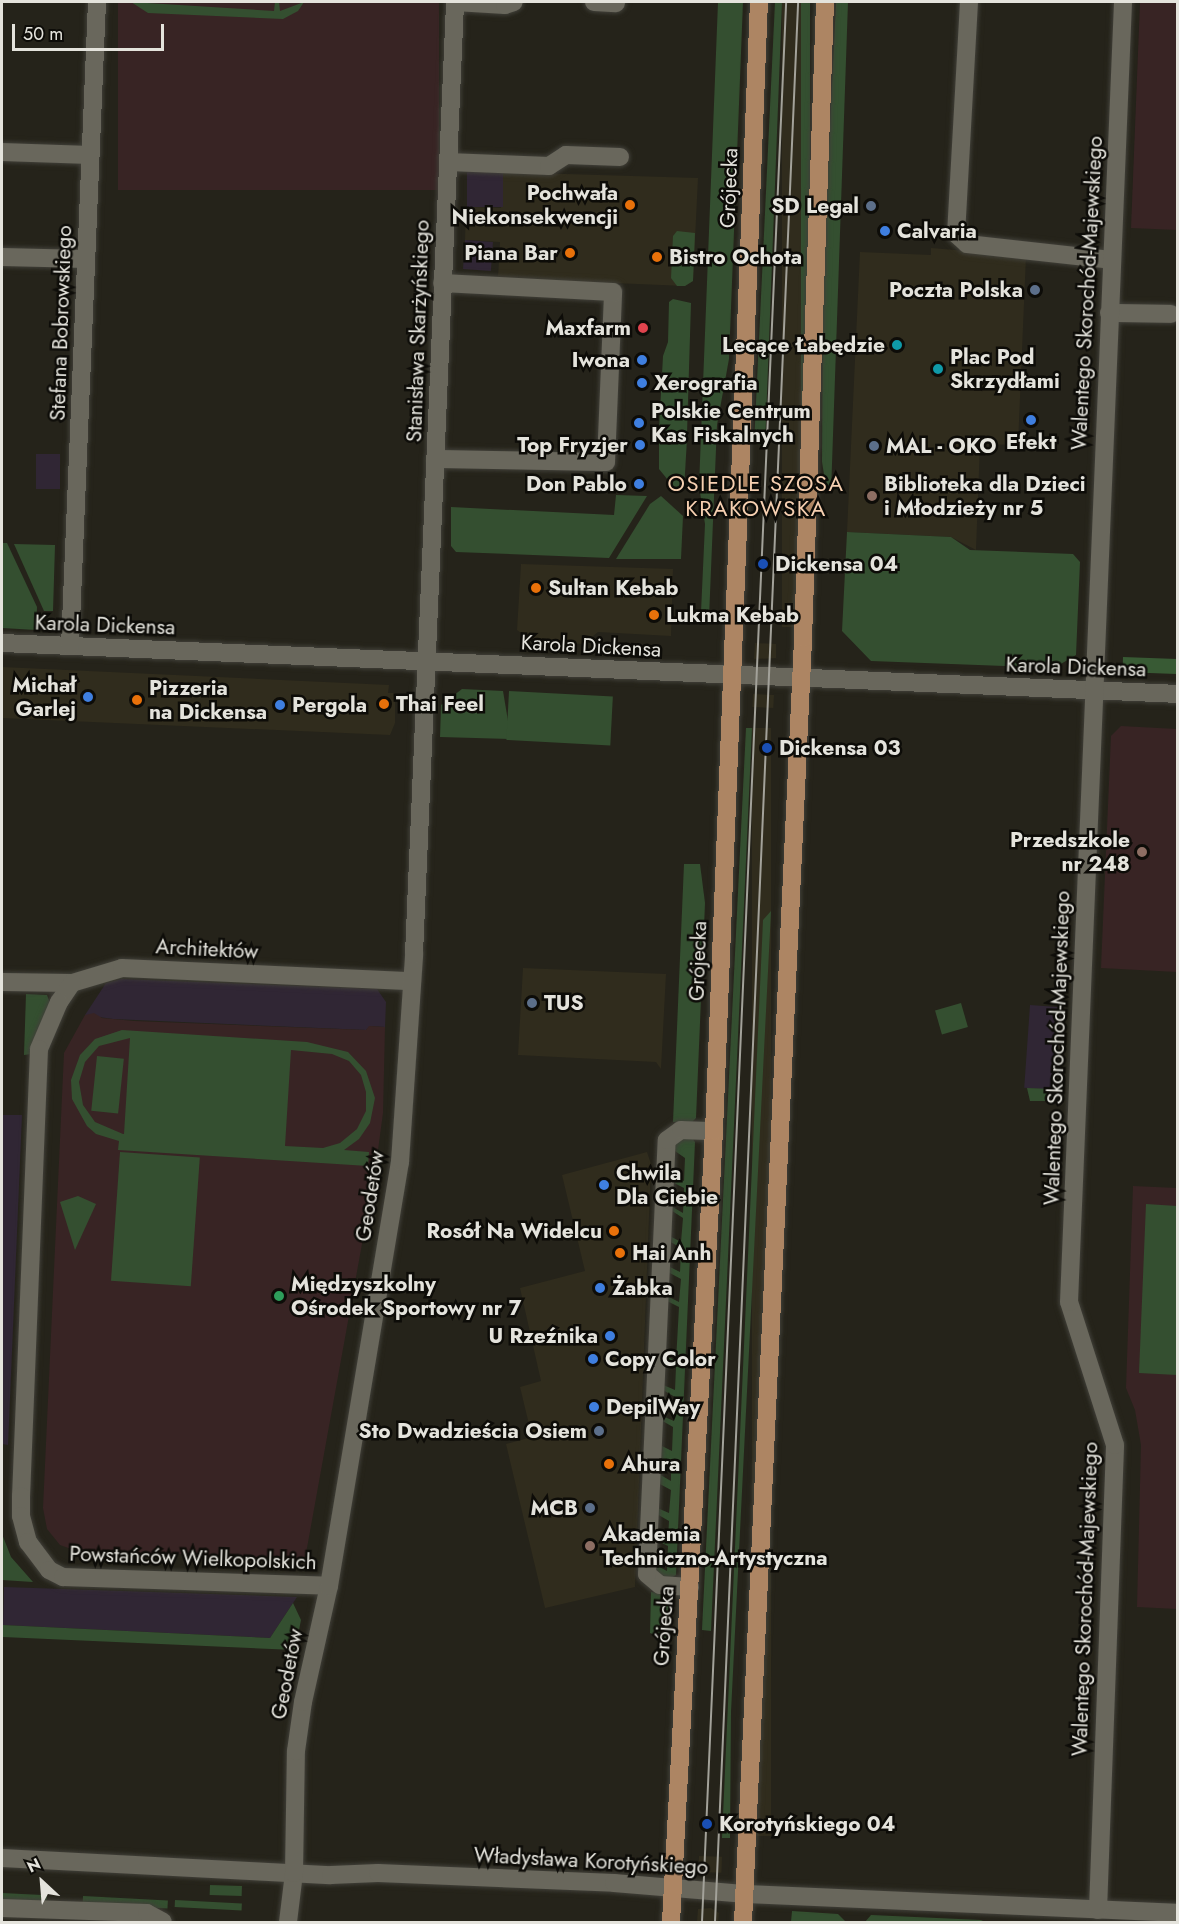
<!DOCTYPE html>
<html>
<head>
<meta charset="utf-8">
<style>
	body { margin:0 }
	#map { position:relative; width:1179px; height:1924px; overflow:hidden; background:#25231a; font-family:Jost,sans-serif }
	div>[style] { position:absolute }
	.built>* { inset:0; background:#302c1d; transform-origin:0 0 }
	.industrial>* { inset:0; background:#302634; transform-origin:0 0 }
	.education>* { inset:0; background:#382424; transform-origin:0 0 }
	.green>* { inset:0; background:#344f30; transform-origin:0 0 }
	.forest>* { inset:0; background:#385a34; transform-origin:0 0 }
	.roads { filter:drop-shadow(0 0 2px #414039) drop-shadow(0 0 2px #414039) }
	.minor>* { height:18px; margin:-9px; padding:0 9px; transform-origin:9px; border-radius:9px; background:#69675c }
	.major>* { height:18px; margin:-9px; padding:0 9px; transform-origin:9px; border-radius:9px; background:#ad8563 }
	.tram>* { height:1.5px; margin:-0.75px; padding:0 0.75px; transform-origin:0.75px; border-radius:0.75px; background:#a3a29a }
	.dots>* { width:16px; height:16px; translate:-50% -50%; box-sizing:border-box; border:3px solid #0d0c08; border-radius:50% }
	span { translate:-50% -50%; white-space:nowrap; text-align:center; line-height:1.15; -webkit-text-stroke:5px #0d0c08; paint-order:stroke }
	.street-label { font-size:21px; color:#e4e3dc }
	.poi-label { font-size:21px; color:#e4e3dc; font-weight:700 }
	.right { translate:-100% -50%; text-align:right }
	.left { translate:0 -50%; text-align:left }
	.neighbourhood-label { font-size:22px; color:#f7d0b1; letter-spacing:1.5px }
	.frame { position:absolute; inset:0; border:3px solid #e4e3dc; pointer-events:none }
	.north { position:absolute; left:12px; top:1852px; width:60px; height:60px; -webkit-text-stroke:4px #0d0c08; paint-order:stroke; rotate:334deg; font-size:16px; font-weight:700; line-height:24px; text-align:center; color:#e4e3dc }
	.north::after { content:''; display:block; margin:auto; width:21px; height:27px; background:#e4e3dc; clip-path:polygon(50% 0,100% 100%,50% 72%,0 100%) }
	.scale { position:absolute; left:12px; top:24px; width:152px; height:27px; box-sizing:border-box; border:3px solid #e4e3dc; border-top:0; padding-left:8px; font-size:18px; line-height:21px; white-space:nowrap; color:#e4e3dc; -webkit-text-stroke:4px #0d0c08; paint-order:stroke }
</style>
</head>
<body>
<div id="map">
	<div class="built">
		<div style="left:782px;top:2px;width:19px;height:625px"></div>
		<div style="clip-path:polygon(503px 172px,698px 178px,693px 281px,685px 286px,498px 278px,500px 242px,465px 240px,466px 207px,501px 208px)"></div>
		<div style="clip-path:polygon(931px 248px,1026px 256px,1018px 445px,980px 444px,976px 550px,951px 537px,847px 532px,860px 252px,931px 255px)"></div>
		<div style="clip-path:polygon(521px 564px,673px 569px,671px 636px,598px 632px,583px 644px,534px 642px,517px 630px)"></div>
		<div style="clip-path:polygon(755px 643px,776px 644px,776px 658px,754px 659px)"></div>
		<div style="clip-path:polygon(2px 667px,389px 685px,388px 693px,395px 693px,395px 723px,390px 735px,2px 718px)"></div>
		<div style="left:753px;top:694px;width:21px;height:13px;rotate:3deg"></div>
		<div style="left:752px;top:728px;width:19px;height:1108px"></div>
		<div style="clip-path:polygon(523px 968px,666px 974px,661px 1069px,656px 1062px,518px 1055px)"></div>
		<div style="clip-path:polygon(647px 1152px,651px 1164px,635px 1587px,545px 1608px,506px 1444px,532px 1437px,520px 1387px,541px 1381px,520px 1288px,585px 1271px,562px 1175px)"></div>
		<div style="left:699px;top:1856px;width:23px;height:16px;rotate:2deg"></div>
		<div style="clip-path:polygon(711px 1908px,719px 1913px,718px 1922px,697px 1922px,698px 1909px)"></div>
	</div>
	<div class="industrial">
		<div style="left:467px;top:172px;width:36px;height:35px"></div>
		<div style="left:465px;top:240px;width:28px;height:29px;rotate:4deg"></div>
		<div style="left:36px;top:454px;width:24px;height:35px"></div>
		<div style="clip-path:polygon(122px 979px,377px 989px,386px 1002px,385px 1027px,370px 1026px,366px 1030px,113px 1019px,85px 1015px,106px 983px)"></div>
		<div style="left:1030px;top:1005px;width:31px;height:83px;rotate:4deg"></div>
		<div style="clip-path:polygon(2px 1115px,22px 1115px,8px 1445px,2px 1444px)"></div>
		<div style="clip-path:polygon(4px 1587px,297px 1597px,270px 1638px,3px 1625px)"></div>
	</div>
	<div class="education">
		<div style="left:118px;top:2px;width:321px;height:188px"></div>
		<div style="clip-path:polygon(1140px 2px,1177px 2px,1177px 230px,1131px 228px)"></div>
		<div style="clip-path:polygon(1121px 726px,1177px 729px,1177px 972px,1101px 968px,1111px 736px)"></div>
		<div style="clip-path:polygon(94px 1013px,102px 1018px,134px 1021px,366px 1030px,369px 1026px,385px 1027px,383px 1113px,375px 1172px,305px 1559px,74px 1550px,60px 1545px,47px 1529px,43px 1508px,64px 1053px,85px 1015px)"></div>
		<div style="clip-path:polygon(1133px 1186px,1177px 1188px,1177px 1609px,1137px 1607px,1141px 1445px,1135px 1410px,1126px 1388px)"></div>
	</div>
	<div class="green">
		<div style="clip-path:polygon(131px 2px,274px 11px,275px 2px,279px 2px,280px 11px,304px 2px,298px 11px,283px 19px,148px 13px)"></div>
		<div style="clip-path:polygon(718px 2px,743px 2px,729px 359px,717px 425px,709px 618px,701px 612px,705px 524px,699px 486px)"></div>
		<div style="clip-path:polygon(775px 2px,782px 2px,765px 445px,754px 444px)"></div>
		<div style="left:801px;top:2px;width:9px;height:623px"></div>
		<div style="clip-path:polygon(836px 2px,848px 2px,831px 493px,827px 493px,822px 462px,823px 270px)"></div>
		<div style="clip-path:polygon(677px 231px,695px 233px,693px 281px,685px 286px,677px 286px,671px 278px,673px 236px)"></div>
		<div style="clip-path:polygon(673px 299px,691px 303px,687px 434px,664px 433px,659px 429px,663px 356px,668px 342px,669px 302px)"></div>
		<div style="clip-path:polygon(664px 438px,687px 439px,684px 490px,676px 490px,659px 469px,659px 441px)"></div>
		<div style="clip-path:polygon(616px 495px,647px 496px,609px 558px,456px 552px,451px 546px,451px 507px,614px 515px)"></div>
		<div style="clip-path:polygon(661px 496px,683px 516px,681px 559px,616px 559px,650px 504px)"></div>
		<div style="clip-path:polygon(847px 532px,951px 537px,970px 550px,1073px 554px,1080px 562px,1076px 655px,1054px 668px,871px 661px,842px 631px)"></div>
		<div style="clip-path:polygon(2px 543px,7px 543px,37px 607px,36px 630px,2px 628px)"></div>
		<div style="clip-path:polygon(14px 544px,55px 545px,53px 611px,44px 611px)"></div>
		<div style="clip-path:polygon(462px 689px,503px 691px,511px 739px,440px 737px,441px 705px)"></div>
		<div style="left:509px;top:691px;width:104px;height:49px;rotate:3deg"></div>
		<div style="clip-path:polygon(746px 728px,752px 728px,711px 1631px,702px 1630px)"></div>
		<div style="clip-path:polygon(684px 864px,700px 864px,705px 903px,696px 1118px,691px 1123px,673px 1122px)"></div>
		<div style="clip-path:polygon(771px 911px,731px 1712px,730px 1838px,722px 1838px,763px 920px)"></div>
		<div style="clip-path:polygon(26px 994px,47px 995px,50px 1003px,32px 1054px,24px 1055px)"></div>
		<div style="left:961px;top:1003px;width:25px;height:27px;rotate:74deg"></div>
		<div style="clip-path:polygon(evenodd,122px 1030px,307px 1042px,348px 1052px,366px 1071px,375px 1098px,370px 1123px,359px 1139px,344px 1150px,369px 1152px,368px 1166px,118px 1150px,119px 1141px,96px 1134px,87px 1126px,72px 1099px,71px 1080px,80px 1055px,95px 1039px,122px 1030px,130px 1038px,124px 1134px,123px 1134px,95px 1122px,83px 1105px,79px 1082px,85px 1062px,99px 1046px,130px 1038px,122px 1030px,291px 1050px,332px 1054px,349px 1061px,361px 1075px,366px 1092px,366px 1111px,357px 1129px,340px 1143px,323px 1148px,285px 1146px,291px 1050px)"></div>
		<div style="left:97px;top:1056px;width:27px;height:55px;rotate:6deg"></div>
		<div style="clip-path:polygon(1027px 1088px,1053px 1089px,1057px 1096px,1051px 1101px,1030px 1101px)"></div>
		<div style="clip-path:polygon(692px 1138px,695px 1142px,676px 1575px,671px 1578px,657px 1576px,652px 1563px,667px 1571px,668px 1546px,654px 1539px,654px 1532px,668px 1538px,669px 1521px,655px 1513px,655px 1507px,669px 1513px,671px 1490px,656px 1482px,657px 1473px,671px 1481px,671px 1471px,658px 1463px,658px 1444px,672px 1451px,673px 1427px,659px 1419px,660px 1415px,674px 1421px,675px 1397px,661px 1389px,661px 1384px,675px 1390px,676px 1367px,663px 1360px,663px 1354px,676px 1361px,679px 1307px,665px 1300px,665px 1295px,679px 1302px,681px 1279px,666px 1271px,666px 1265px,680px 1272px,681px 1248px,667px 1240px,668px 1235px,681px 1242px,683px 1218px,669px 1209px,669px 1205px,683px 1213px,684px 1188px,670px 1181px,670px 1175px,684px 1181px,685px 1158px,672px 1149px,676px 1139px)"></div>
		<div style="left:120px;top:1152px;width:80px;height:129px;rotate:4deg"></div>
		<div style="clip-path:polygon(78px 1196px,96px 1204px,75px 1250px,60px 1202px)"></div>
		<div style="clip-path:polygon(1146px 1204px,1177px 1206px,1177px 1375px,1139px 1373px)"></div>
		<div style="clip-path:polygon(2px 1534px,11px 1557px,33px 1582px,2px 1580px)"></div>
		<div style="clip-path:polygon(651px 1592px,670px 1594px,674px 1600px,666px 1639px,650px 1633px)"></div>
		<div style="clip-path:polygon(293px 1603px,301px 1620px,295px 1650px,3px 1637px,3px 1625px,270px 1638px)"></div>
		<div style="left:210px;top:1885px;width:32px;height:10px;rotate:2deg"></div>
		<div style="left:2px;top:1893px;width:45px;height:8px;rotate:3deg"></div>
		<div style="left:83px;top:1896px;width:85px;height:8px;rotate:3deg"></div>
		<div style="left:175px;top:1900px;width:67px;height:7px;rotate:3deg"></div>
		<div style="clip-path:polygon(792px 1911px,838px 1914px,846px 1922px,791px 1922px)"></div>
		<div style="clip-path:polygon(871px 1915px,981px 1920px,985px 1922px,865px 1922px)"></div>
	</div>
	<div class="forest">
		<div style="left:1123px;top:657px;width:54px;height:15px;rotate:2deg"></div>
	</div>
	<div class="roads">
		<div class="minor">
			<div style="left:455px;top:2px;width:50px;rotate:3.4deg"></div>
			<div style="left:505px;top:5px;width:9px;rotate:-18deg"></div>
			<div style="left:594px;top:2px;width:22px;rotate:3deg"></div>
			<div style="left:969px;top:2px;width:232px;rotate:93.2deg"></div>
			<div style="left:956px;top:234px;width:15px;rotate:42deg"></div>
			<div style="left:967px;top:244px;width:145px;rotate:6.3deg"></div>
			<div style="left:2px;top:152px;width:88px;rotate:2deg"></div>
			<div style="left:448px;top:162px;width:101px;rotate:2.3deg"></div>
			<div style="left:549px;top:166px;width:20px;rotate:-33deg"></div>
			<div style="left:566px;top:155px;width:54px;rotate:2.1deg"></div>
			<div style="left:2px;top:257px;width:84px;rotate:1.4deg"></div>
			<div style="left:1109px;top:313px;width:62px;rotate:0.9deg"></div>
			<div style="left:435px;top:459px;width:171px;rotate:1deg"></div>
			<div style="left:606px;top:462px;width:170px;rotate:-87.6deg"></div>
			<div style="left:613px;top:292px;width:171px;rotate:-177deg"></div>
			<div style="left:2px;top:643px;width:1177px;rotate:2.48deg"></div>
			<div style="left:70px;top:646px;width:645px;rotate:-87.6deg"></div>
			<div style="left:2px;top:982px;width:70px;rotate:0.8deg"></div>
			<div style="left:72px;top:983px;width:52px;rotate:-16.7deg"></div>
			<div style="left:122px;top:968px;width:290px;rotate:2.6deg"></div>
			<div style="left:72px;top:983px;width:23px;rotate:124deg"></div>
			<div style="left:59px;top:1002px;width:51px;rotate:113.1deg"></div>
			<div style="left:39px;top:1049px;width:447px;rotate:92.3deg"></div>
			<div style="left:21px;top:1496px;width:20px;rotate:90deg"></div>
			<div style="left:21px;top:1516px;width:27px;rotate:75deg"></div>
			<div style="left:28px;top:1542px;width:35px;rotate:53deg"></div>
			<div style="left:49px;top:1570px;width:16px;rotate:27deg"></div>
			<div style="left:63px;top:1577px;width:266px;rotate:1.9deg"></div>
			<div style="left:690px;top:1587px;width:30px;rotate:-176deg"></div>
			<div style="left:660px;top:1585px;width:17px;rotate:-140deg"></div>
			<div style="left:647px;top:1574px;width:434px;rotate:-87.4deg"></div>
			<div style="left:667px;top:1140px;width:17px;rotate:-36deg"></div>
			<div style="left:681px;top:1130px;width:33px;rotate:2deg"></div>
			<div style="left:2px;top:1858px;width:329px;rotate:3deg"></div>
			<div style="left:331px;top:1875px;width:47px;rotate:-2.4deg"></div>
			<div style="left:378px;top:1873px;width:236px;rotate:2.4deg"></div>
			<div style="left:614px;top:1883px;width:130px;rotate:4.8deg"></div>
			<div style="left:744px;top:1894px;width:434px;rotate:2.5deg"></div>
			<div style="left:2px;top:1908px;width:145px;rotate:2deg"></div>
			<div style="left:147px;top:1913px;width:18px;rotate:29deg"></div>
			<div style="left:1098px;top:1910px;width:465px;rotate:-87.9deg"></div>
			<div style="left:1115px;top:1445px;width:150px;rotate:-107.8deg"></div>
			<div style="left:1069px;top:1302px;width:1301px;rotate:-87.62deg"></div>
			<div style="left:288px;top:1922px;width:49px;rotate:-83deg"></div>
			<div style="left:294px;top:1873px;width:122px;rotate:-89.1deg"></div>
			<div style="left:296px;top:1751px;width:49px;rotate:-81.9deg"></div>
			<div style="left:303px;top:1702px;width:119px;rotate:-77.4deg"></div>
			<div style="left:329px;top:1586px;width:430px;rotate:-80.5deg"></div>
			<div style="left:400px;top:1162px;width:208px;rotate:-86.1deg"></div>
			<div style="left:414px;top:954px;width:953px;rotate:-87.53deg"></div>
		</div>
		<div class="major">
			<div style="left:671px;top:1922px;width:792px;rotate:-86.89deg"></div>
			<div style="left:714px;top:1131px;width:1130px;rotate:-87.72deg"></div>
			<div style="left:743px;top:1922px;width:1285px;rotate:-87.32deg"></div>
			<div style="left:803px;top:638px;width:636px;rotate:-88.02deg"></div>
		</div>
	</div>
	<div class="tram">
		<div style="left:702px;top:1922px;width:1922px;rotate:-87.49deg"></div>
		<div style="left:715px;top:1922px;width:1922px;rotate:-87.52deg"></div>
	</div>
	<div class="dots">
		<div style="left:630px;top:205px;background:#e8710a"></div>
		<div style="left:871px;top:206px;background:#5c6f8a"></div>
		<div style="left:885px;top:231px;background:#3f7fe0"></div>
		<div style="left:570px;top:253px;background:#e8710a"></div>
		<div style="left:657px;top:257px;background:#e8710a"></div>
		<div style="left:1035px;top:290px;background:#5c6f8a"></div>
		<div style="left:643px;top:328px;background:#e0444e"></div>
		<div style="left:897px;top:345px;background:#0f9aa8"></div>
		<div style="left:642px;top:360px;background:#3f7fe0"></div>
		<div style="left:938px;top:369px;background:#0f9aa8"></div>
		<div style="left:642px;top:383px;background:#3f7fe0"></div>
		<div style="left:1031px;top:420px;background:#3f7fe0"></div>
		<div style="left:639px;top:423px;background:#3f7fe0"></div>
		<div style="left:640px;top:445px;background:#3f7fe0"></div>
		<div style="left:874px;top:446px;background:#5c6f8a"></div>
		<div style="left:639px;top:484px;background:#3f7fe0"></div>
		<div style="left:872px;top:496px;background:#8d6e63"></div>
		<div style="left:763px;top:564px;background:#1a4fb4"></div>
		<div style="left:536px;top:588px;background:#e8710a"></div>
		<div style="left:654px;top:615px;background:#e8710a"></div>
		<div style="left:88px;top:697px;background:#3f7fe0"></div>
		<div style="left:137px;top:700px;background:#e8710a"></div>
		<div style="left:384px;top:704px;background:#e8710a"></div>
		<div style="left:280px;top:705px;background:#3f7fe0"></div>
		<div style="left:767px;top:748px;background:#1a4fb4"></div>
		<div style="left:1142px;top:852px;background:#8d6e63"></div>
		<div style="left:532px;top:1003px;background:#5c6f8a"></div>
		<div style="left:604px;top:1185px;background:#3f7fe0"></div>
		<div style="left:614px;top:1231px;background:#e8710a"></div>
		<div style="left:620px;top:1253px;background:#e8710a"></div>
		<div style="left:600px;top:1288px;background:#3f7fe0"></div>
		<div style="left:279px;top:1296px;background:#2e9e5b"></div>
		<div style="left:610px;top:1336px;background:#3f7fe0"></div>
		<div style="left:593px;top:1359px;background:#3f7fe0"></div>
		<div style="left:594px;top:1407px;background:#3f7fe0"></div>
		<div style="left:599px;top:1431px;background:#5c6f8a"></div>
		<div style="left:609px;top:1464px;background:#e8710a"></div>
		<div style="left:590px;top:1508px;background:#5c6f8a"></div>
		<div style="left:590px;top:1546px;background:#8d6e63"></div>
		<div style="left:707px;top:1824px;background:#1a4fb4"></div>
	</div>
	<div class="street-label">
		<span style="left:729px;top:188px;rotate:-88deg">Grójecka</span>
		<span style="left:1087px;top:293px;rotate:-87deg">Walentego Skorochód-Majewskiego</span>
		<span style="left:61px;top:323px;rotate:-88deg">Stefana Bobrowskiego</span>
		<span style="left:418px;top:331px;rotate:-88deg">Stanisława Skarżyńskiego</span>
		<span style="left:105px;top:625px;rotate:2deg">Karola Dickensa</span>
		<span style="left:591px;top:646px;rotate:3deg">Karola Dickensa</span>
		<span style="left:1076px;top:667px;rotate:2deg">Karola Dickensa</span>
		<span style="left:207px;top:949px;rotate:3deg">Architektów</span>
		<span style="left:698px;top:961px;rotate:-88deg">Grójecka</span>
		<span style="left:1057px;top:1048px;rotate:-88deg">Walentego Skorochód-Majewskiego</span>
		<span style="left:370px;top:1196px;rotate:-81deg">Geodetów</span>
		<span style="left:193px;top:1558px;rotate:2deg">Powstańców Wielkopolskich</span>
		<span style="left:1085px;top:1599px;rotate:-88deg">Walentego Skorochód-Majewskiego</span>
		<span style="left:664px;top:1626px;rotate:-86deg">Grójecka</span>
		<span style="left:287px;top:1674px;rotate:-79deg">Geodetów</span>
		<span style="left:591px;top:1861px;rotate:3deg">Władysława Korotyńskiego</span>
	</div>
	<div class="poi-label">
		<span class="right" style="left:618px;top:205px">Pochwała<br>Niekonsekwencji</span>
		<span class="right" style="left:859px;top:206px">SD Legal</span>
		<span class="left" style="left:897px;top:231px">Calvaria</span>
		<span class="right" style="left:558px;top:253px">Piana Bar</span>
		<span class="left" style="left:669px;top:257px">Bistro Ochota</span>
		<span class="right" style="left:1023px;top:290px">Poczta Polska</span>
		<span class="right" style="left:631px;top:328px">Maxfarm</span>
		<span class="right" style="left:885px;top:345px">Lecące Łabędzie</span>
		<span class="left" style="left:950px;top:369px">Plac Pod<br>Skrzydłami</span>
		<span class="right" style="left:630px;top:360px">Iwona</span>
		<span class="left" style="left:654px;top:383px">Xerografia</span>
		<span class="left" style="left:651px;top:423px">Polskie Centrum<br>Kas Fiskalnych</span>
		<span style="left:1031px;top:442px">Efekt</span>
		<span class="right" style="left:628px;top:445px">Top Fryzjer</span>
		<span class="left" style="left:886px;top:446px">MAL - OKO</span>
		<span class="right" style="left:627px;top:484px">Don Pablo</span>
		<span class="left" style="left:884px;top:496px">Biblioteka dla Dzieci<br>i Młodzieży nr 5</span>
		<span class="left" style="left:775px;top:564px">Dickensa 04</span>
		<span class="left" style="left:548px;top:588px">Sultan Kebab</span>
		<span class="left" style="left:666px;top:615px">Lukma Kebab</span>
		<span class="right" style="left:76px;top:697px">Michał<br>Garlej</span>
		<span class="left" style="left:149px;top:700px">Pizzeria<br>na Dickensa</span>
		<span class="left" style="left:396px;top:704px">Thai Feel</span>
		<span class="left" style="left:292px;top:705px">Pergola</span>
		<span class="left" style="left:779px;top:748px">Dickensa 03</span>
		<span class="right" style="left:1130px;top:852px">Przedszkole<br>nr 248</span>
		<span class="left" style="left:544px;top:1003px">TUS</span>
		<span class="left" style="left:616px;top:1185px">Chwila<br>Dla Ciebie</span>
		<span class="right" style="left:602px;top:1231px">Rosół Na Widelcu</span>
		<span class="left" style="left:632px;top:1253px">Hai Anh</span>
		<span class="left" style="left:291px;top:1296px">Międzyszkolny<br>Ośrodek Sportowy nr 7</span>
		<span class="left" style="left:612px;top:1288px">Żabka</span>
		<span class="right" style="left:598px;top:1336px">U Rzeźnika</span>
		<span class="left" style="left:605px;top:1359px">Copy Color</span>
		<span class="left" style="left:606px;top:1407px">DepilWay</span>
		<span class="right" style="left:587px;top:1431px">Sto Dwadzieścia Osiem</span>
		<span class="left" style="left:621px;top:1464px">Ahura</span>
		<span class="right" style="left:578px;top:1508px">MCB</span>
		<span class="left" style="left:602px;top:1546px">Akademia<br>Techniczno-Artystyczna</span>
		<span class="left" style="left:719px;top:1824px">Korotyńskiego 04</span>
	</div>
	<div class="neighbourhood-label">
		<span style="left:756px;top:496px">OSIEDLE SZOSA<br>KRAKOWSKA</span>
	</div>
	<div class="frame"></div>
	<div class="north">N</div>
	<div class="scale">50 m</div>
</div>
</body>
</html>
